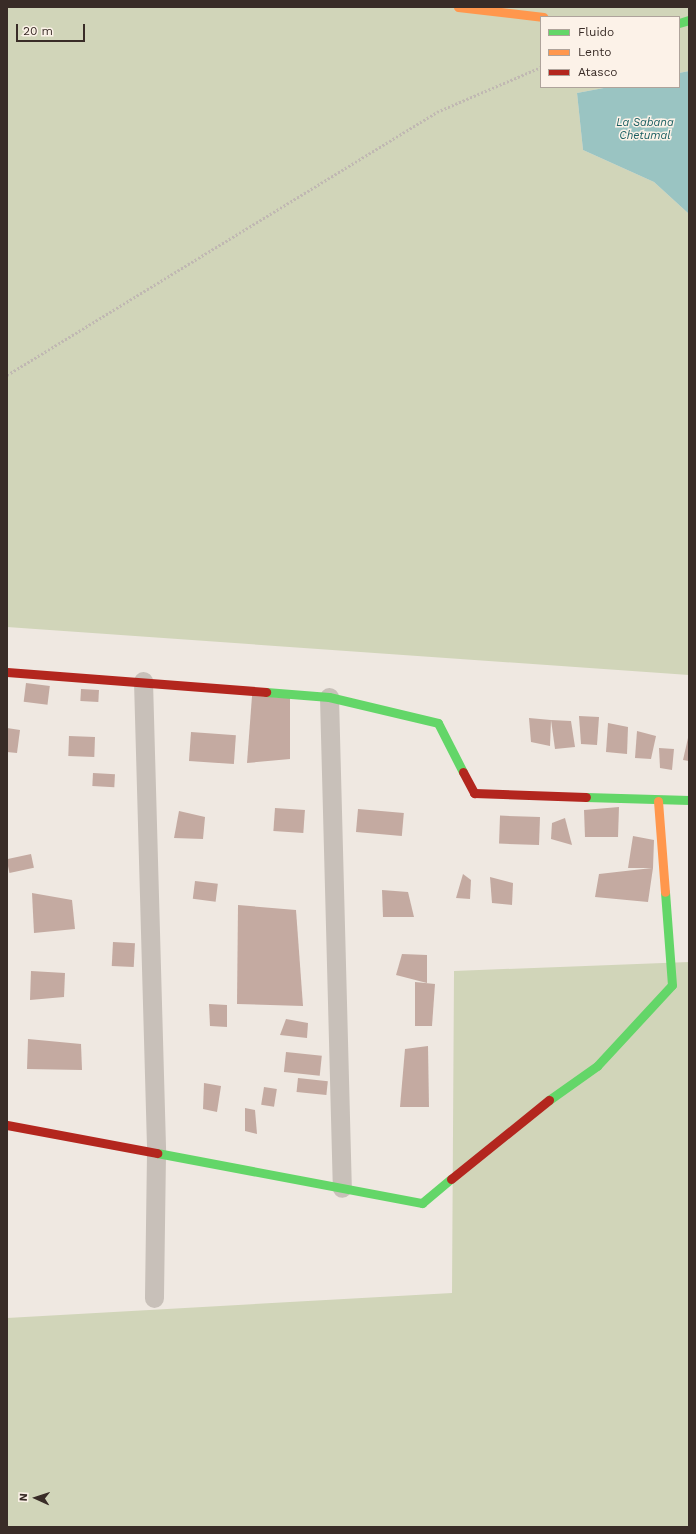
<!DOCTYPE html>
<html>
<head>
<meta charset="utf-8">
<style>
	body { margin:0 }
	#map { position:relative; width:696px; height:1534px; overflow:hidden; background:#efe8e1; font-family:"Work Sans",sans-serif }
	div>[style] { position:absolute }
	.green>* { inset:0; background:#d1d5b9 }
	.water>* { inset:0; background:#9ac4c2 }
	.building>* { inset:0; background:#c4aaa1; transform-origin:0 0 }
	.path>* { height:2.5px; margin-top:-1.25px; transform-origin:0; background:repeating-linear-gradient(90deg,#c0b8b2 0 2px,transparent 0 4px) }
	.street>* { height:19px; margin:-9.5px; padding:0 9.5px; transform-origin:9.5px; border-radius:9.5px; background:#c8c0b9 }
	.fast>* { height:9px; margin:-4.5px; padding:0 4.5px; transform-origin:4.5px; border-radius:4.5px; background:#63d668 }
	.slow>* { height:9px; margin:-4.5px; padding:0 4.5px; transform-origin:4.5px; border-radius:4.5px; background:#ff974d }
	.jam>* { height:9px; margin:-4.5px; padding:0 4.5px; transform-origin:4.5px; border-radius:4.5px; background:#b3261e }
	span { translate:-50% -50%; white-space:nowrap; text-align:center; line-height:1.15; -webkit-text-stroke:3px #fcf2e8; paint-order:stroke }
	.water-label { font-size:11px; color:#185d60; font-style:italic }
	.frame { position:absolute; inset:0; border:8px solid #392c27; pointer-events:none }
	.legend { position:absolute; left:540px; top:16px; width:140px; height:72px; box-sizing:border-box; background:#fcf2e8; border:1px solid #aea39b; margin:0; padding:5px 7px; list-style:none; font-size:12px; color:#392c27 }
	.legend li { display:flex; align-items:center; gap:8px; height:20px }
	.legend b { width:20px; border:1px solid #aea39b }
	.north { position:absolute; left:16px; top:1478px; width:40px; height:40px; -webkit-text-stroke:3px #fcf2e8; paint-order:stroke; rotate:273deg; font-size:11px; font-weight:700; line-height:16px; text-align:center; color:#392c27 }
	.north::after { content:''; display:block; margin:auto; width:14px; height:18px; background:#392c27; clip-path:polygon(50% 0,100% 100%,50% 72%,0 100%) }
	.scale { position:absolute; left:16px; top:24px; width:69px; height:18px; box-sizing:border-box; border:2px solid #392c27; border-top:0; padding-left:5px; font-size:12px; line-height:14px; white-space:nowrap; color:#392c27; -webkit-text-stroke:3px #fcf2e8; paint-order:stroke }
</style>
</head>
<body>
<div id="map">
	<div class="green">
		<div style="clip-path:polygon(7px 7px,689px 7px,689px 71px,679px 73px,679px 17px,541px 17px,541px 87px,609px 87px,577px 93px,583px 150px,654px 182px,689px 214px,689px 675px,7px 627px)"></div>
		<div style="clip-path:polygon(689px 962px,689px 1527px,7px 1527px,7px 1318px,452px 1293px,454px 971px)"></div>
	</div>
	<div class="water">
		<div style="clip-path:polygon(689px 71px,689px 214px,654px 182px,583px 150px,577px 93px,609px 87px,679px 87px,679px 73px)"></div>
	</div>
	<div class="building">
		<div style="left:26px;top:683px;width:24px;height:19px;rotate:7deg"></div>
		<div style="left:81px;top:689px;width:18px;height:12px;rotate:3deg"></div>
		<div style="clip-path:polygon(252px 696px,290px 698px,290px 759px,247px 763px)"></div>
		<div style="clip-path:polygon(579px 716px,599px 717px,597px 745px,581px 744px)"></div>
		<div style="clip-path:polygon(529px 718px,551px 720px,550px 746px,531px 742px)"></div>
		<div style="clip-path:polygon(551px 720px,571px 721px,575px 747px,555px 749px)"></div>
		<div style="clip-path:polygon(608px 723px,628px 727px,627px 754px,606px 752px)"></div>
		<div style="clip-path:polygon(7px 728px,20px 730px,17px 753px,7px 752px)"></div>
		<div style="clip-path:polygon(637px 731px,656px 736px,651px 759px,635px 758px)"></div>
		<div style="left:191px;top:732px;width:45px;height:29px;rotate:4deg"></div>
		<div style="left:69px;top:736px;width:26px;height:20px;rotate:2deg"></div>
		<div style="clip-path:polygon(688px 738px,689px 761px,683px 760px)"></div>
		<div style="clip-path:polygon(659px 748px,674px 749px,672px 770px,660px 768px)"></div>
		<div style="left:93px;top:773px;width:22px;height:13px;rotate:3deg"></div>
		<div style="clip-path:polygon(619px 807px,618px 837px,585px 837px,584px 810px)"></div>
		<div style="left:275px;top:808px;width:30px;height:23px;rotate:4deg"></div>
		<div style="left:358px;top:809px;width:46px;height:23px;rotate:5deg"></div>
		<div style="clip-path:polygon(179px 811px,205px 817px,203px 839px,174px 838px)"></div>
		<div style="left:540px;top:817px;width:28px;height:40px;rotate:92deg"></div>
		<div style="clip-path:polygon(565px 818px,572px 845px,551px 839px,552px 823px)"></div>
		<div style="clip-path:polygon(633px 836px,654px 840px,653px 868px,648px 902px,595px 897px,599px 874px,652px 868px,628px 868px)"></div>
		<div style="left:31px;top:854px;width:14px;height:25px;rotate:78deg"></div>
		<div style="clip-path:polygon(463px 874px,471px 880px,470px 899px,456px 898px)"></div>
		<div style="clip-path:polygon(490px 877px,513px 883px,512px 905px,492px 903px)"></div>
		<div style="left:195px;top:881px;width:23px;height:18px;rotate:7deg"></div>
		<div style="clip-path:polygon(382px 890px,408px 892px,414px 917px,383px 917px)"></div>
		<div style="clip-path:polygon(32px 893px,72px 900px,75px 929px,34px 933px)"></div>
		<div style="clip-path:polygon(238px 905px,296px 910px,303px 1006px,237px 1004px)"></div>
		<div style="left:113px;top:942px;width:22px;height:24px;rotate:3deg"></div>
		<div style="clip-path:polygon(402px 954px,427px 955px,427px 983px,396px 975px)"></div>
		<div style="clip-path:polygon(31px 971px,65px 973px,64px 997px,30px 1000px)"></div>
		<div style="clip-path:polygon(415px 982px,435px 984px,432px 1026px,415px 1026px)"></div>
		<div style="clip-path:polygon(209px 1004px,227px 1005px,227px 1027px,210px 1026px)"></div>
		<div style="clip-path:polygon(286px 1019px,308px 1023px,307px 1038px,280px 1035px)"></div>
		<div style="clip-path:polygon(28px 1039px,81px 1044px,82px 1070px,27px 1069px)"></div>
		<div style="clip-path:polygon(428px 1046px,429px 1107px,400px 1107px,405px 1049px)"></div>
		<div style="left:286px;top:1052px;width:36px;height:20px;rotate:6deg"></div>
		<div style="left:298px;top:1078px;width:30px;height:14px;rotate:6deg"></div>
		<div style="clip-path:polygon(204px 1083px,221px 1086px,217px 1112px,203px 1109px)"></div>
		<div style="left:264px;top:1087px;width:13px;height:18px;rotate:9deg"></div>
		<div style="clip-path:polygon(245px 1108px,255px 1110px,257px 1134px,245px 1131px)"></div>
	</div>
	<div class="path">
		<div style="left:7px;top:375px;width:504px;rotate:-31.45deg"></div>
		<div style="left:437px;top:112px;width:113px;rotate:-23.4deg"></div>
	</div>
	<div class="street">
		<div style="left:143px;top:681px;width:472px;rotate:88.4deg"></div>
		<div style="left:156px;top:1153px;width:145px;rotate:90.8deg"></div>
		<div style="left:329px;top:697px;width:491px;rotate:88.5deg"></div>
	</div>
	<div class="fast">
		<div style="left:679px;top:23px;width:10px;rotate:-17deg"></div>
		<div style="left:266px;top:692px;width:63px;rotate:4.5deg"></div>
		<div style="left:329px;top:697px;width:112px;rotate:13.4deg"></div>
		<div style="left:438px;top:723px;width:55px;rotate:63deg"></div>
		<div style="left:586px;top:797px;width:103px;rotate:1.7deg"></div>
		<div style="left:549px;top:1100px;width:59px;rotate:-35.3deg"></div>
		<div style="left:597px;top:1066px;width:110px;rotate:-47.2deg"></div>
		<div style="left:672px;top:985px;width:93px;rotate:-94.3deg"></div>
		<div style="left:157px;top:1153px;width:270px;rotate:10.7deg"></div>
		<div style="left:422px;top:1203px;width:38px;rotate:-40deg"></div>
	</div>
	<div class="slow">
		<div style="left:458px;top:7px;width:86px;rotate:6.7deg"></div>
		<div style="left:658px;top:801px;width:91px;rotate:85.6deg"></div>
	</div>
	<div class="jam">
		<div style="left:7px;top:672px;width:260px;rotate:4.4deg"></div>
		<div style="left:463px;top:772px;width:24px;rotate:62deg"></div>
		<div style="left:474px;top:793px;width:112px;rotate:2deg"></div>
		<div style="left:7px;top:1125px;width:153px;rotate:10.6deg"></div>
		<div style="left:451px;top:1179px;width:126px;rotate:-38.9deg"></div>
	</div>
	<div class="water-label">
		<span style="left:645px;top:130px">La Sabana<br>Chetumal</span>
	</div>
	<div class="frame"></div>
	<ul class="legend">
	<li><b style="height:5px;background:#63d668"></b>Fluido</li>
	<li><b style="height:5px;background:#ff974d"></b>Lento</li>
	<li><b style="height:5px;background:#b3261e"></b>Atasco</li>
	</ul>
	<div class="north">N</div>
	<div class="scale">20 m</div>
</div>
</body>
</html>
